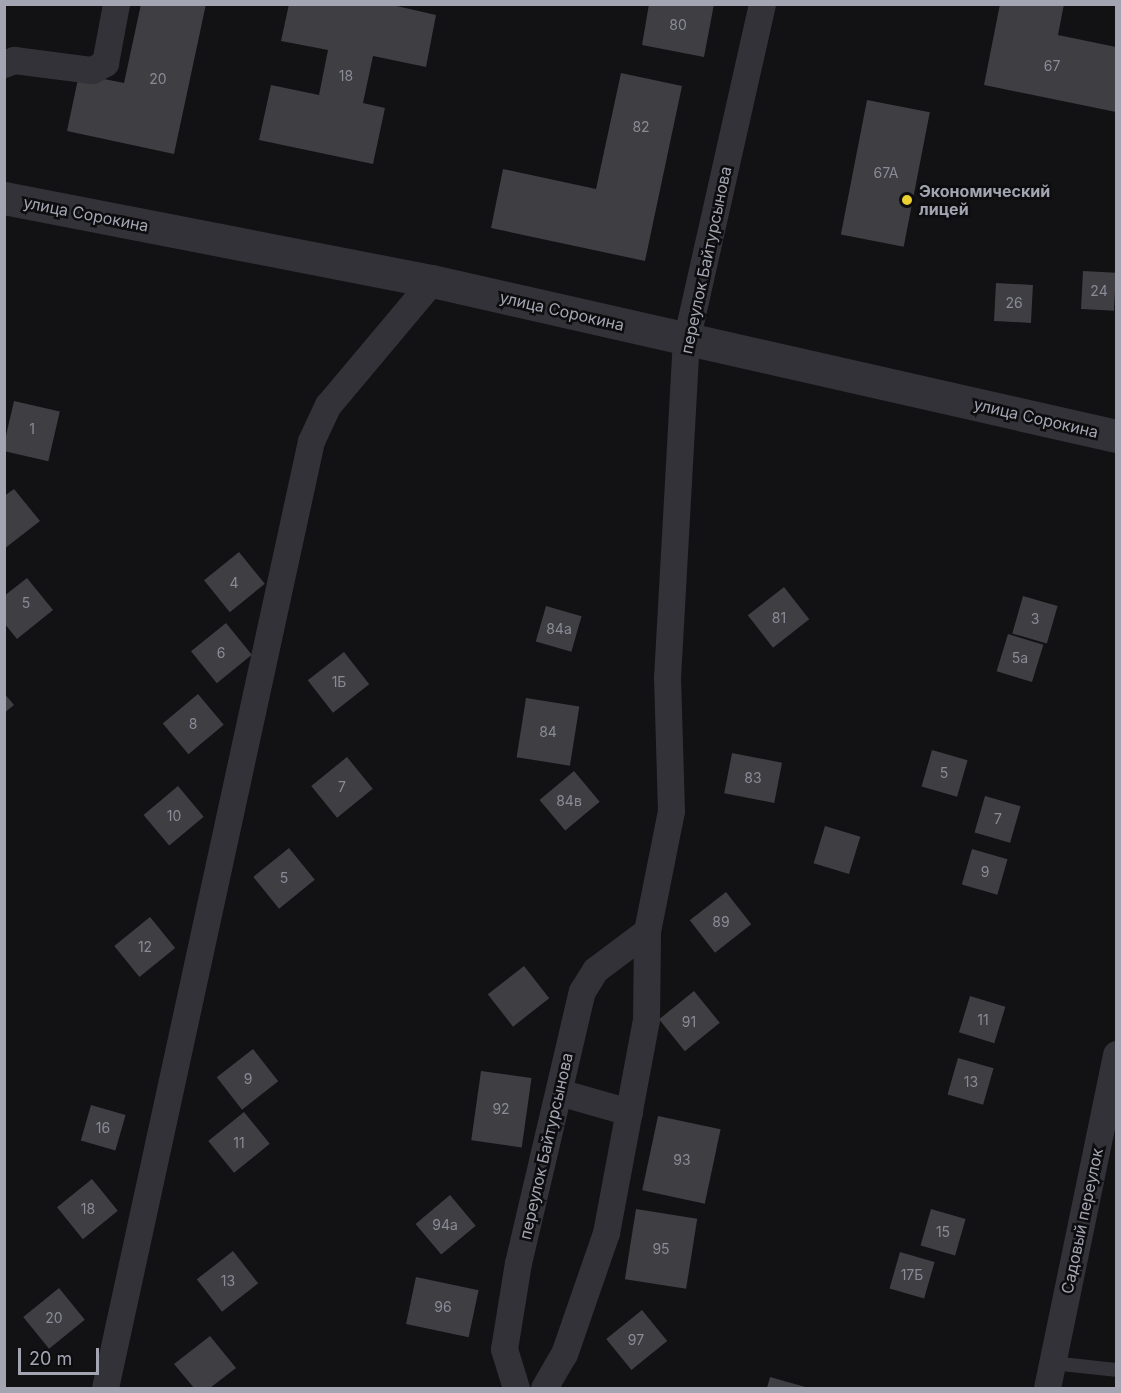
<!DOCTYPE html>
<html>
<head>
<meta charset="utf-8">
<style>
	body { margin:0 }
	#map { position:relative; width:1121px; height:1393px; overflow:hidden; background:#121113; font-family:Inter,sans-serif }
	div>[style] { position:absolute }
	.building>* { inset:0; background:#3e3e43; transform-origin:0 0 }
	.service>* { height:14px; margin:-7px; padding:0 7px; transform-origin:7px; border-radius:7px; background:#333238 }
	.minor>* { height:27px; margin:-13.5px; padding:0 13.5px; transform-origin:13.5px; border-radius:13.5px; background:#333238 }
	.tertiary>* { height:33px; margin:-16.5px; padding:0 16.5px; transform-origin:16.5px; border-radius:16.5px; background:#333238 }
	.dots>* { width:16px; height:16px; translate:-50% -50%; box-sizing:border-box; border:3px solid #0d0c0e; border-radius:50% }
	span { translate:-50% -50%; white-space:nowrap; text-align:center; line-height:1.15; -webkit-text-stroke:5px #0d0c0e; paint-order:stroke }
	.number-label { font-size:14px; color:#8a8b97 }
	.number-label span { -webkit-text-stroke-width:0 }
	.poi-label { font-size:16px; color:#a3a5b3; font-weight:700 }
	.left { translate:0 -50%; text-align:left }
	.street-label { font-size:16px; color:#a3a5b3 }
	.frame { position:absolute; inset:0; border:6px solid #a3a5b3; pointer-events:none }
	.scale { position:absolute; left:18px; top:1348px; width:81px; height:27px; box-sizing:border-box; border:3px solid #a3a5b3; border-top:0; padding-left:8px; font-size:18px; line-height:21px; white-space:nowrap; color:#a3a5b3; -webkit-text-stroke:4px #0d0c0e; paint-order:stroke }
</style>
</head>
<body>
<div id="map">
	<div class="building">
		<div style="clip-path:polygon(141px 4px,206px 4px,174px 154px,67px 131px,79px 74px,124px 83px)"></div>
		<div style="clip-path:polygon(289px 4px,388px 4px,436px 15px,426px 67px,373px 56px,363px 103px,385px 108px,373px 164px,259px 140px,271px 85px,319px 95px,328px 50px,281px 41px)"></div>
		<div style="clip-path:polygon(649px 4px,714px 4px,704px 57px,642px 45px)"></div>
		<div style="clip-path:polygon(1000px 4px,1064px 4px,1058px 35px,1116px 47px,1116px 112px,984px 85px)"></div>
		<div style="clip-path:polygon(621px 73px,682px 86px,645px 261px,491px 228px,503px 169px,596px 189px)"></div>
		<div style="left:867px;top:100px;width:64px;height:137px;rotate:11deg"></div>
		<div style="left:1083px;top:271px;width:33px;height:38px;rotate:3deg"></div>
		<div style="left:996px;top:283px;width:37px;height:38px;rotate:3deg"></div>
		<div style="left:14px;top:401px;width:47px;height:51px;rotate:13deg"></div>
		<div style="clip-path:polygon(14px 489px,40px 521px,4px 549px,4px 496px)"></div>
		<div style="left:239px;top:552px;width:41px;height:45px;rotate:51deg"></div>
		<div style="clip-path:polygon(27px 578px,53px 610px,17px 639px,4px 623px,4px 596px)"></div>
		<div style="left:784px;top:587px;width:41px;height:46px;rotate:52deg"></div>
		<div style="left:1023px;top:596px;width:36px;height:39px;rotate:16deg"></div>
		<div style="left:546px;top:606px;width:37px;height:37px;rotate:16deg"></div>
		<div style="left:226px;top:623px;width:41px;height:45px;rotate:51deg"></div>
		<div style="left:1008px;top:634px;width:37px;height:39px;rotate:17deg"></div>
		<div style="left:344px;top:652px;width:41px;height:46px;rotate:52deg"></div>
		<div style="clip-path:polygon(4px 693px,14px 705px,4px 713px)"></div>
		<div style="left:198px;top:694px;width:40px;height:46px;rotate:50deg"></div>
		<div style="left:526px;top:698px;width:54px;height:60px;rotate:9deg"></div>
		<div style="left:932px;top:750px;width:37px;height:38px;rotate:16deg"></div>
		<div style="left:732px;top:753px;width:51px;height:41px;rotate:11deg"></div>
		<div style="left:347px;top:757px;width:41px;height:46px;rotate:51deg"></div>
		<div style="left:574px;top:771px;width:40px;height:45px;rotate:50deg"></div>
		<div style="left:178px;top:786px;width:40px;height:45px;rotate:50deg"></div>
		<div style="left:985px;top:796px;width:37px;height:38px;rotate:16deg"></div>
		<div style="left:825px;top:826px;width:37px;height:39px;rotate:17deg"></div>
		<div style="left:289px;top:848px;width:41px;height:46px;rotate:51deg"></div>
		<div style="left:972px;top:849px;width:37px;height:37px;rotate:16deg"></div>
		<div style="left:726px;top:892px;width:41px;height:46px;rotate:52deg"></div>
		<div style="left:150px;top:917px;width:40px;height:46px;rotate:51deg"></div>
		<div style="left:524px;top:966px;width:41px;height:46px;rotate:52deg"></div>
		<div style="left:694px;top:991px;width:41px;height:45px;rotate:51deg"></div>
		<div style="left:970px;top:996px;width:37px;height:38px;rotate:17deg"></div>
		<div style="left:253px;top:1049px;width:41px;height:46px;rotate:52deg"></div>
		<div style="left:958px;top:1058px;width:37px;height:38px;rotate:16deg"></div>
		<div style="left:481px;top:1071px;width:51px;height:70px;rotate:8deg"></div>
		<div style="left:91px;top:1105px;width:36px;height:37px;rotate:16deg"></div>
		<div style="left:244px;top:1112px;width:41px;height:46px;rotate:51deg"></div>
		<div style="left:658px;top:1116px;width:64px;height:76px;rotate:12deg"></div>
		<div style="left:92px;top:1179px;width:41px;height:45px;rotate:51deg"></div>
		<div style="left:450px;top:1195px;width:40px;height:45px;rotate:50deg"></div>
		<div style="left:636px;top:1209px;width:62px;height:71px;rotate:9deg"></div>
		<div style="left:931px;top:1209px;width:36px;height:38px;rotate:16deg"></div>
		<div style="left:233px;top:1251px;width:41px;height:46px;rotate:52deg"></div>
		<div style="left:900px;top:1252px;width:36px;height:38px;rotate:16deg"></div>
		<div style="left:416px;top:1277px;width:64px;height:48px;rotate:12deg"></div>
		<div style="left:59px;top:1288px;width:41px;height:46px;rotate:51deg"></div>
		<div style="left:642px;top:1310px;width:40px;height:46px;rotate:51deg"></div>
		<div style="clip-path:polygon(210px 1336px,236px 1368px,210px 1388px,194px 1388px,174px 1364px)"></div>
		<div style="clip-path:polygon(770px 1377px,809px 1388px,767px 1388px)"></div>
	</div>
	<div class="service">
		<div style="left:1052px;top:1363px;width:64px;rotate:6.2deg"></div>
	</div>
	<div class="minor">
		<div style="left:4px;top:64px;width:11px;rotate:-22deg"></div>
		<div style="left:14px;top:60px;width:79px;rotate:7.3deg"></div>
		<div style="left:92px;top:70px;width:15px;rotate:-28deg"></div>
		<div style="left:105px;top:63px;width:60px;rotate:-79.4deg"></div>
		<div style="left:559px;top:1092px;width:73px;rotate:15.9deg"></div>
		<div style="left:105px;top:1388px;width:969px;rotate:-77.73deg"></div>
		<div style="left:311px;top:441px;width:40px;rotate:-65deg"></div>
		<div style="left:328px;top:405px;width:162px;rotate:-50deg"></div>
		<div style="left:516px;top:1388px;width:41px;rotate:-107.1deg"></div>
		<div style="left:504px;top:1349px;width:87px;rotate:-80.8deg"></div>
		<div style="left:518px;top:1263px;width:279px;rotate:-76.8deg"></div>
		<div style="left:582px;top:991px;width:25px;rotate:-58deg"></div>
		<div style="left:595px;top:970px;width:65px;rotate:-36.9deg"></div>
		<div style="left:544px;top:1388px;width:39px;rotate:-60deg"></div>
		<div style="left:564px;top:1354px;width:128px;rotate:-70.9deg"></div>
		<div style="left:606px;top:1233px;width:218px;rotate:-79.4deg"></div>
		<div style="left:646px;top:1019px;width:88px;rotate:-89.3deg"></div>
		<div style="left:647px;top:931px;width:122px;rotate:-78.7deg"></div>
		<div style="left:671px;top:811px;width:133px;rotate:-91.7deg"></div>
		<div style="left:667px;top:678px;width:338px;rotate:-86.8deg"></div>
		<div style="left:686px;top:341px;width:345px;rotate:-77.3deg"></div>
		<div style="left:1047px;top:1388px;width:341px;rotate:-78.3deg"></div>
	</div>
	<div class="tertiary">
		<div style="left:4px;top:198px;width:436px;rotate:11deg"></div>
		<div style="left:432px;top:281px;width:701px;rotate:12.77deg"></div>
	</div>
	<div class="dots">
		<div style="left:907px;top:200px;background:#ebd031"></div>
	</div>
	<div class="number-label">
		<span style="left:678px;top:25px">80</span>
		<span style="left:1052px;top:66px">67</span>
		<span style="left:346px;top:76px">18</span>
		<span style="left:158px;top:79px">20</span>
		<span style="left:641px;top:127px">82</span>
		<span style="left:886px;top:173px">67А</span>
		<span style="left:1099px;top:291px">24</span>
		<span style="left:1014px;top:303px">26</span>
		<span style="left:32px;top:429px">1</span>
		<span style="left:234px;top:583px">4</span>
		<span style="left:26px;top:603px">5</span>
		<span style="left:779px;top:618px">81</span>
		<span style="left:1035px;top:619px">3</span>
		<span style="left:559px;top:629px">84а</span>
		<span style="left:221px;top:653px">6</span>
		<span style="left:1020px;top:658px">5а</span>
		<span style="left:339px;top:682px">1Б</span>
		<span style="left:193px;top:724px">8</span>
		<span style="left:548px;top:732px">84</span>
		<span style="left:944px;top:773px">5</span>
		<span style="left:753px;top:778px">83</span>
		<span style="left:342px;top:787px">7</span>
		<span style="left:569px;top:801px">84в</span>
		<span style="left:174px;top:816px">10</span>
		<span style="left:998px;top:819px">7</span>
		<span style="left:985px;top:872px">9</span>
		<span style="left:284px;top:878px">5</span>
		<span style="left:721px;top:922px">89</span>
		<span style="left:145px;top:947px">12</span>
		<span style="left:983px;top:1020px">11</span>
		<span style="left:689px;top:1022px">91</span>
		<span style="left:248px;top:1079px">9</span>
		<span style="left:971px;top:1082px">13</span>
		<span style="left:501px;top:1109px">92</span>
		<span style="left:103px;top:1128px">16</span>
		<span style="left:239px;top:1143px">11</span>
		<span style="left:682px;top:1160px">93</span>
		<span style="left:88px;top:1209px">18</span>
		<span style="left:445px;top:1225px">94а</span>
		<span style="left:943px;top:1232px">15</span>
		<span style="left:661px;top:1249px">95</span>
		<span style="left:912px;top:1275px">17Б</span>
		<span style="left:228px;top:1281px">13</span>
		<span style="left:443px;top:1307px">96</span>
		<span style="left:54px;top:1318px">20</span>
		<span style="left:636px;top:1340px">97</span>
	</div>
	<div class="poi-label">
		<span class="left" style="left:919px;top:200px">Экономический<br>лицей</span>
	</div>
	<div class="street-label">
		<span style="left:86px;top:214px;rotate:11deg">улица Сорокина</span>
		<span style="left:706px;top:260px;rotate:-78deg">переулок Байтурсынова</span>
		<span style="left:562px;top:311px;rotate:13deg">улица Сорокина</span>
		<span style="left:1036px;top:418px;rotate:13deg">улица Сорокина</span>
		<span style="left:546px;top:1146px;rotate:-77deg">переулок Байтурсынова</span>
		<span style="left:1082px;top:1221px;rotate:-78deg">Садовый переулок</span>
	</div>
	<div class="frame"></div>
	<div class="scale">20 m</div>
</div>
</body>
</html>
